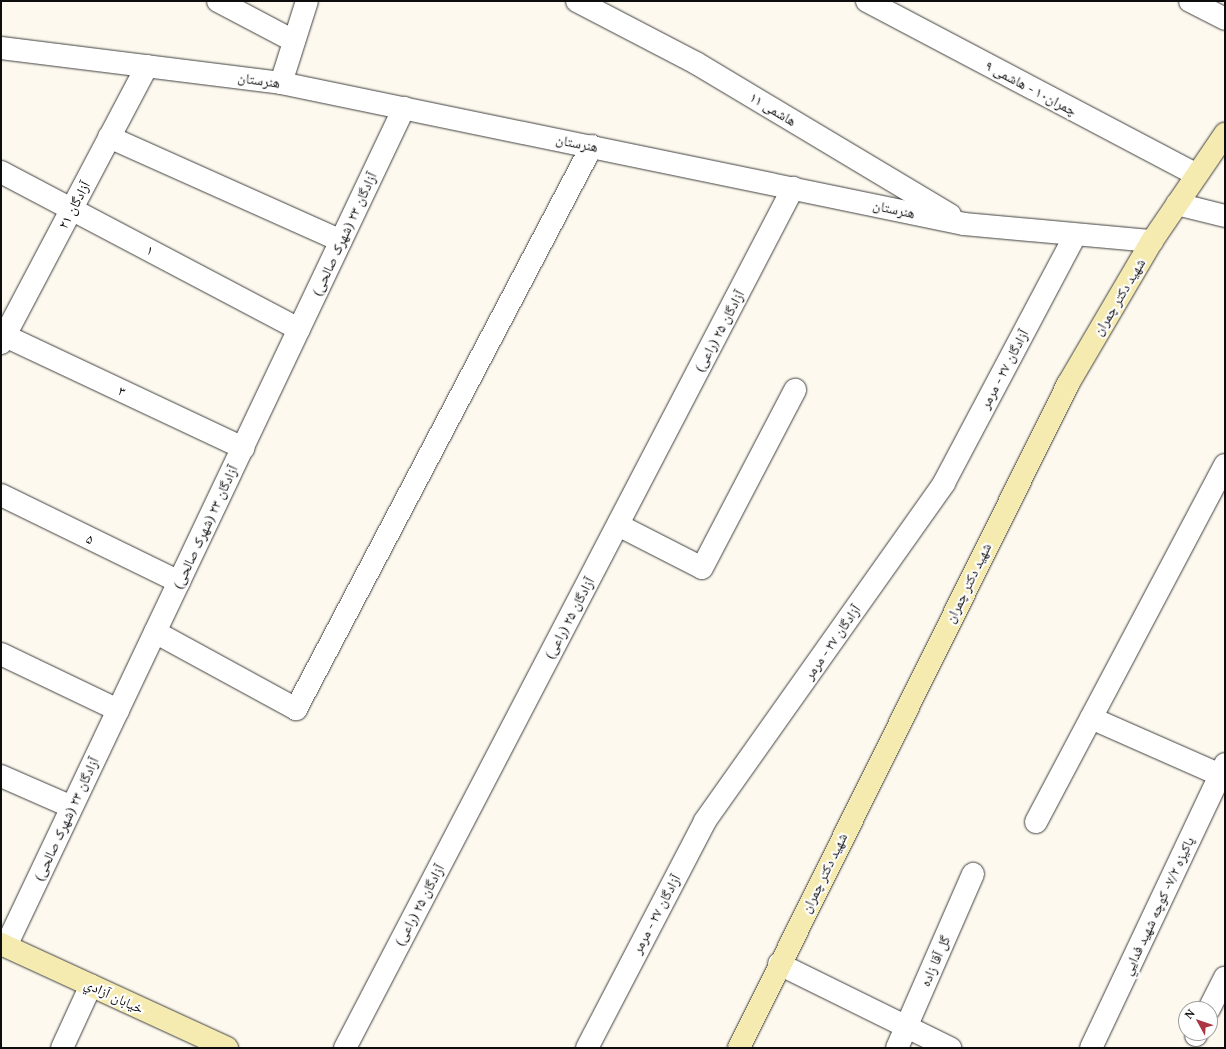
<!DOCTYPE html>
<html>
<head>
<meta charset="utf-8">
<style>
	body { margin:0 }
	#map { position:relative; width:1226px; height:1049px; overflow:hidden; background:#fdf9ee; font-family:"PT Serif","Noto Naskh Arabic",serif }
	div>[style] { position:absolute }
	.roads { filter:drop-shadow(0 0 1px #404040) drop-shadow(0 0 1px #404040) }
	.street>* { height:22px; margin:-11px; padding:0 11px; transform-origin:11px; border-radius:11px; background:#fff }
	.secondary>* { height:22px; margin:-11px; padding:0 11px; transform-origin:11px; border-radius:11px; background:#f5ebb1 }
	span { translate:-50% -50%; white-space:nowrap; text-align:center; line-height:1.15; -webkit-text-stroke:4px #fff; paint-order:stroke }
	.street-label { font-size:14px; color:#0d0d0d }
	.frame { position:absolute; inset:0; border:2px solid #0d0d0d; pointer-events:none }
	.north { position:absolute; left:1178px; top:1001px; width:40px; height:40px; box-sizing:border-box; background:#fff; border:1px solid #9e9e9e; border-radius:50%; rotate:310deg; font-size:11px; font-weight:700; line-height:16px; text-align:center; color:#0d0d0d }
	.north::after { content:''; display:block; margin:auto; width:14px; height:18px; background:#ab3641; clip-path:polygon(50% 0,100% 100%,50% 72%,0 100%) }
</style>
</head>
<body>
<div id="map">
	<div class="roads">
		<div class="street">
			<div style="left:218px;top:1px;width:86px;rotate:27.8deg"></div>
			<div style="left:577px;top:1px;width:134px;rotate:27.5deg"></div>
			<div style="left:696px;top:63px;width:296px;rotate:30.9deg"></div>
			<div style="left:867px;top:1px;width:371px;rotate:27.8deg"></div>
			<div style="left:1190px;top:1px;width:39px;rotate:27deg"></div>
			<div style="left:1px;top:48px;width:282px;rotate:7.1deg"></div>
			<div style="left:281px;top:83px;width:697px;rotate:11.66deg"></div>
			<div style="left:964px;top:224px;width:189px;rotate:5.2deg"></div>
			<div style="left:281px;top:83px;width:86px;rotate:-72.4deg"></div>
			<div style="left:109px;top:137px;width:254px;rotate:24.1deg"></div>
			<div style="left:1px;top:172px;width:337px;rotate:27.8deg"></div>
			<div style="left:1177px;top:204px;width:49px;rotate:14deg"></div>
			<div style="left:1px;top:334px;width:268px;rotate:25.2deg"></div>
			<div style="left:1px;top:343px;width:313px;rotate:-62.2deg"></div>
			<div style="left:1px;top:495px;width:198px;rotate:26deg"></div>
			<div style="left:618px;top:525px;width:94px;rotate:27.1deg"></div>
			<div style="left:702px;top:568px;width:201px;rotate:-62.4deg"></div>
			<div style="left:155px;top:632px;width:161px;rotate:28.6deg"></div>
			<div style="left:296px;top:709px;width:636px;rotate:-62.27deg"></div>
			<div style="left:1px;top:654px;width:130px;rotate:25.6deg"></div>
			<div style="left:1091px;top:718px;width:141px;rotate:23.8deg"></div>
			<div style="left:1px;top:776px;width:77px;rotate:23.6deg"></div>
			<div style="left:1036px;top:822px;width:404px;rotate:-62.1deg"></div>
			<div style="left:6px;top:946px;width:928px;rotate:-64.6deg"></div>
			<div style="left:779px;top:964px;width:191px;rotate:26.2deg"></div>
			<div style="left:1209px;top:1009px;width:35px;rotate:-63deg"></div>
			<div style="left:1196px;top:1035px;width:2px;rotate:-63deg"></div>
			<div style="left:62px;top:1048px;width:69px;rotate:-65.3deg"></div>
			<div style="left:345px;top:1048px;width:970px;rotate:-62.48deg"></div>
			<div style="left:587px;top:1048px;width:256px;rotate:-62.5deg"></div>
			<div style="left:705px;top:821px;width:414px;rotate:-54.7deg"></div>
			<div style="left:944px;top:483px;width:280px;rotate:-62.1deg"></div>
			<div style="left:897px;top:1048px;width:190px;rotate:-66.4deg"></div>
			<div style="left:1091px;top:1048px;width:314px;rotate:-64.7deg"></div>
		</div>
		<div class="secondary">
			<div style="left:1px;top:944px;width:249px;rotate:24.7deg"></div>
			<div style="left:739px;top:1048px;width:741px;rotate:-63.64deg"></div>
			<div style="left:1068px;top:384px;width:166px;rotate:-59.6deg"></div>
			<div style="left:1152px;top:241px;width:130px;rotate:-55.7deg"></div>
		</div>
	</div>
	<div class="street-label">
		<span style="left:259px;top:80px;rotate:8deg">هنرستان</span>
		<span style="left:1031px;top:88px;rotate:28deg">چمران۱۰ - هاشمی ۹</span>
		<span style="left:773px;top:109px;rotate:31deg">هاشمی ۱۱</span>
		<span style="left:577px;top:143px;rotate:11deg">هنرستان</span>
		<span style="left:74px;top:205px;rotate:-62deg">آزادگان ۲۱</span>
		<span style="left:894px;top:209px;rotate:12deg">هنرستان</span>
		<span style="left:344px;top:234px;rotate:-65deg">آزادگان ۲۳ (شهرک صالحی)</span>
		<span style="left:150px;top:250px;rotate:28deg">۱</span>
		<span style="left:1119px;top:297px;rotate:-59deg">شهید دکتر چمران</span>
		<span style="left:719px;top:331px;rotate:-62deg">آزادگان ۲۵ (راعی)</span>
		<span style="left:1004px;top:369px;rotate:-62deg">آزادگان ۲۷ - مرمر</span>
		<span style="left:122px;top:391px;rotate:25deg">۳</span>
		<span style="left:205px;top:527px;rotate:-65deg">آزادگان ۲۳ (شهرک صالحی)</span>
		<span style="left:90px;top:539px;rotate:26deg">۵</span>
		<span style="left:968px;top:583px;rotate:-64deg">شهید دکتر چمران</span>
		<span style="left:569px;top:618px;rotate:-62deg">آزادگان ۲۵ (راعی)</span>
		<span style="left:832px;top:642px;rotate:-55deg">آزادگان ۲۷ - مرمر</span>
		<span style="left:66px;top:819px;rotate:-65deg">آزادگان ۲۳ (شهرک صالحی)</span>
		<span style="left:824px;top:873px;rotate:-64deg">شهید دکتر چمران</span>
		<span style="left:419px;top:905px;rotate:-62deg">آزادگان ۲۵ (راعی)</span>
		<span style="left:1158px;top:906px;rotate:-65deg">پاکیزه ۷/۲- كوچه شهيد فدايي</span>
		<span style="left:656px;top:914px;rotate:-62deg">آزادگان ۲۷ - مرمر</span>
		<span style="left:935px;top:961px;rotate:-66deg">گل آقا زاده</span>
		<span style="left:114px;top:996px;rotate:25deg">خيابان آزادي</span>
	</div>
	<div class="frame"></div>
	<div class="north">N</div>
</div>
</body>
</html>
